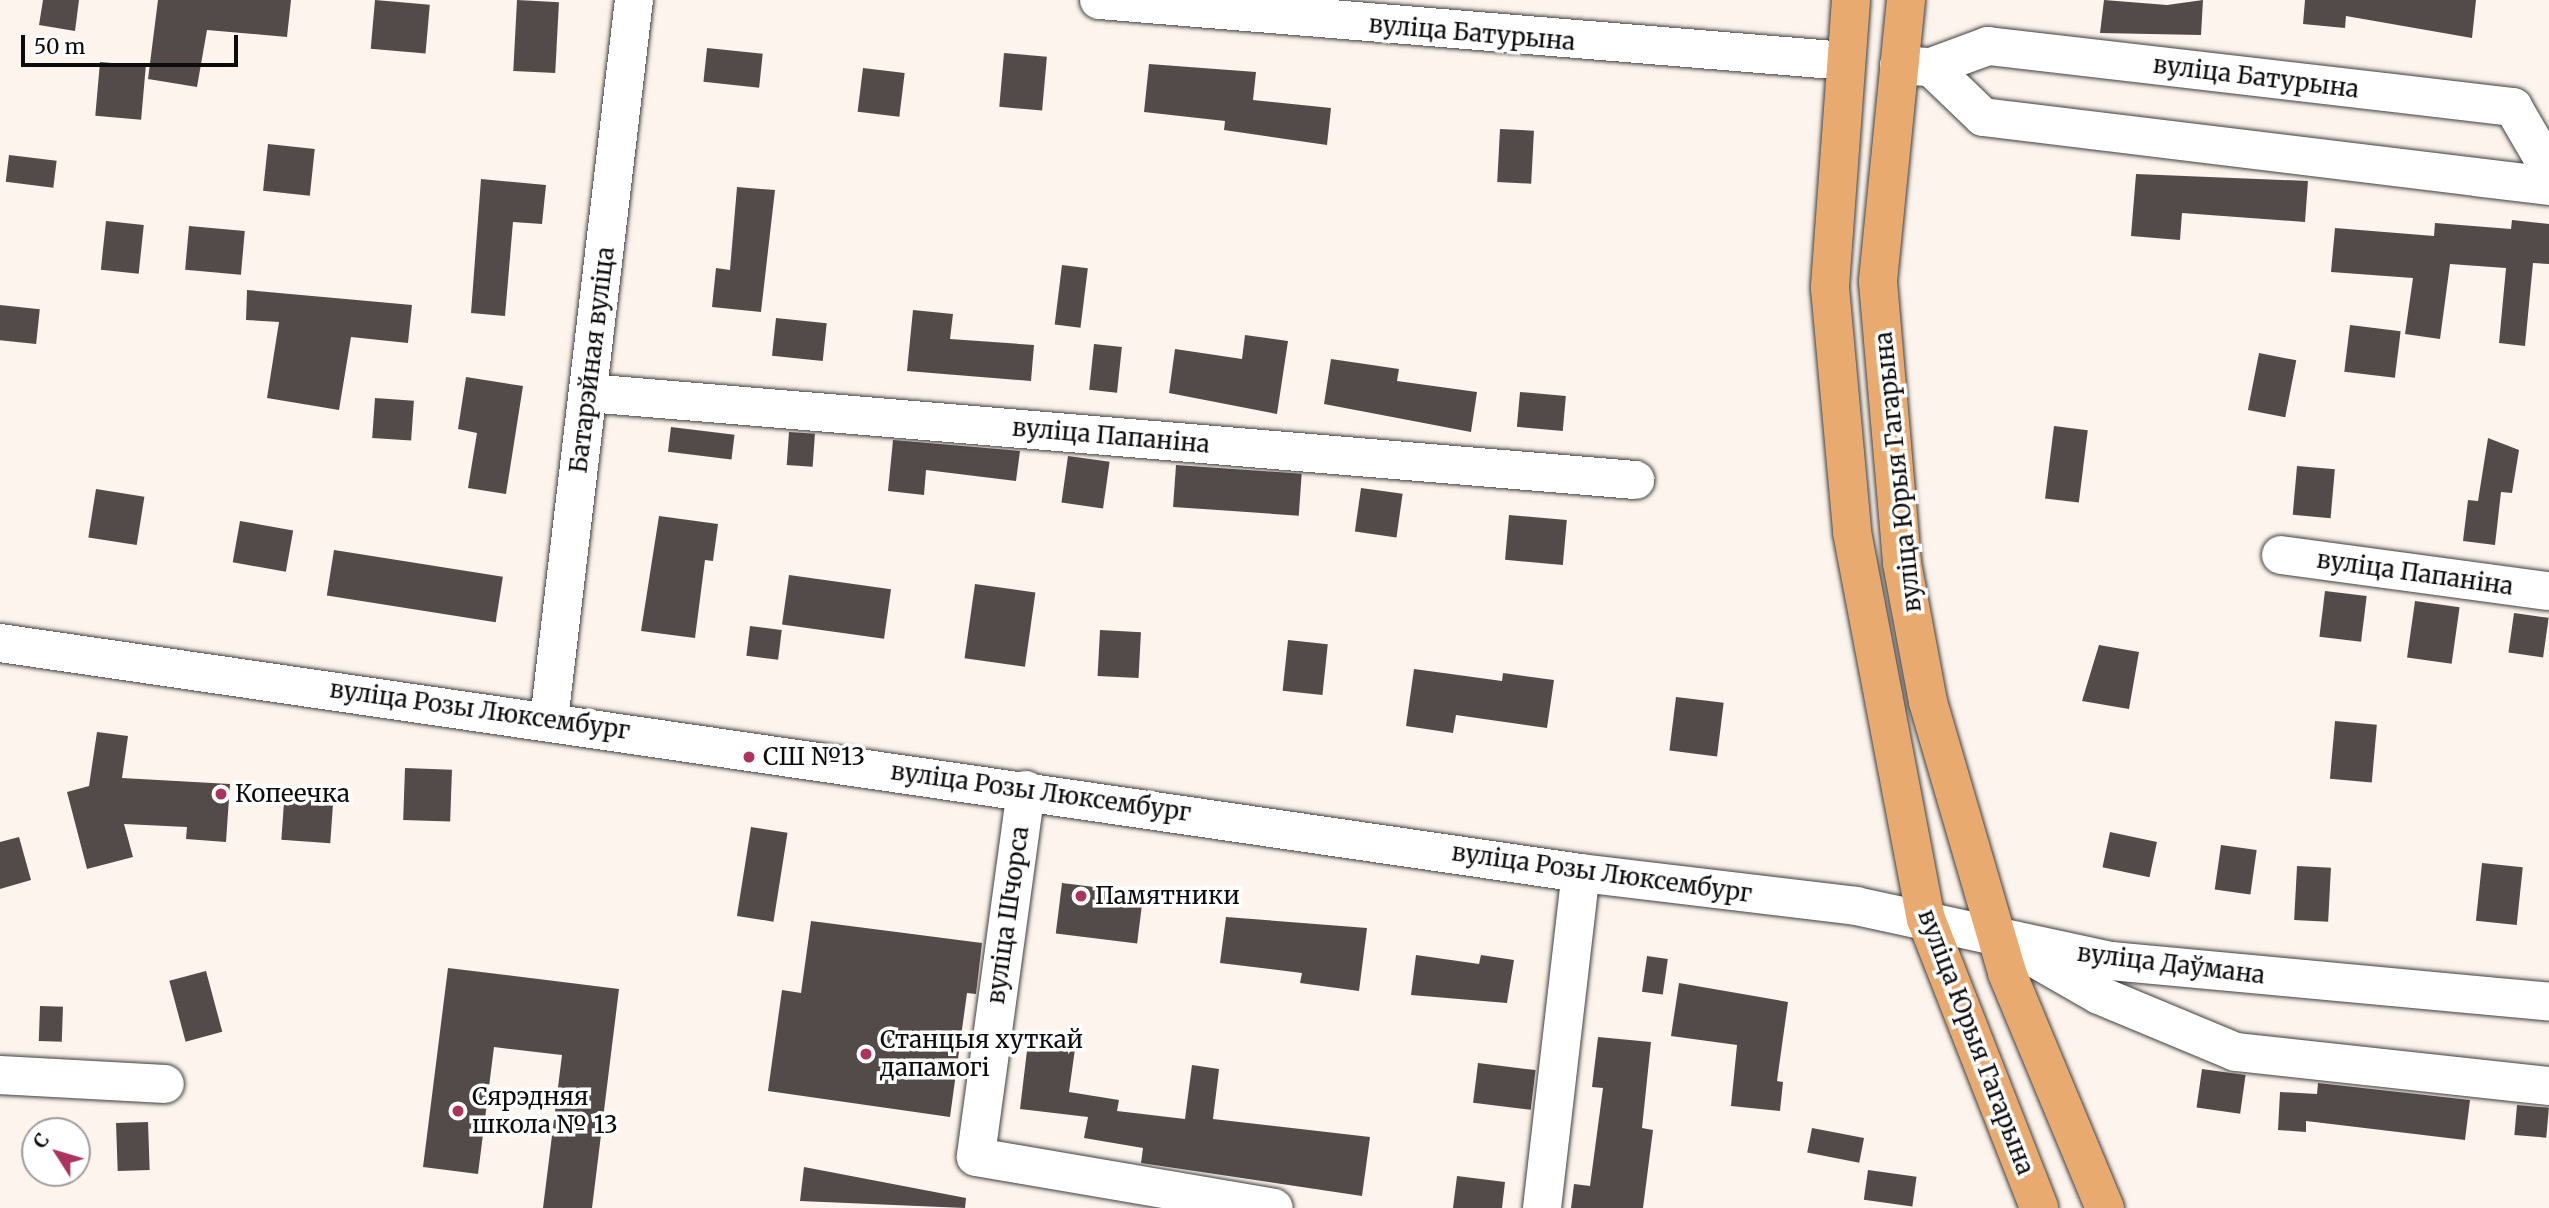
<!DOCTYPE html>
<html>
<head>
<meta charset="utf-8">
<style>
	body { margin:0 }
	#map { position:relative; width:2549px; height:1208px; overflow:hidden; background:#fdf5ed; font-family:Merriweather,serif }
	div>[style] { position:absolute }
	.building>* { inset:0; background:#534b49; transform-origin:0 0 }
	.roads { filter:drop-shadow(0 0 2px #3f3f3f) drop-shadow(0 0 2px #3f3f3f) }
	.minor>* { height:38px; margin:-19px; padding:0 19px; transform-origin:19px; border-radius:19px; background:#fff }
	.major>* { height:38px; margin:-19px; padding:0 19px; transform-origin:19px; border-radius:19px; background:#e9aa70 }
	.dots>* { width:19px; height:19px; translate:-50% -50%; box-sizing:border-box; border:4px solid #fff; border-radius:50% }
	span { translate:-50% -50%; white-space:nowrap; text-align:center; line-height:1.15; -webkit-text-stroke:7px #fff; paint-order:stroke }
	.street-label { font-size:24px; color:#0c0c0c }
	.poi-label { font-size:24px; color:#0c0c0c }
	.left { translate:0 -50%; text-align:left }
	.north { position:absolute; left:21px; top:1117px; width:70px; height:70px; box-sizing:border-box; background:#fff; border:2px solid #9e9e9e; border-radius:50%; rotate:307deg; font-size:19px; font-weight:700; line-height:28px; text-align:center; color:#0c0c0c }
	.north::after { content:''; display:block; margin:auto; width:24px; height:32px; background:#ac335b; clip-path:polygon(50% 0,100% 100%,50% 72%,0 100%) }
	.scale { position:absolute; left:21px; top:35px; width:217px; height:32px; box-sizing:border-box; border:4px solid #0c0c0c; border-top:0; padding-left:9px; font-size:21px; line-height:24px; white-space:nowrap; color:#0c0c0c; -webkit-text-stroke:5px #fff; paint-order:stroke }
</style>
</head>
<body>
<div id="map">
	<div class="building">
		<div style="clip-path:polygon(43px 0,79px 0,75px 31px,39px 25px)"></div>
		<div style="clip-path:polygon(158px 0,291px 0,287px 37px,207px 30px,197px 87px,148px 79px)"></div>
		<div style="left:375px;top:0;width:55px;height:49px;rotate:5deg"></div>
		<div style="left:517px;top:0;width:42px;height:71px;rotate:3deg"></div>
		<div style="clip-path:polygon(2104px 0,2167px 5px,2203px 0,2201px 35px,2100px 33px)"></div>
		<div style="clip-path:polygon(2305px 0,2476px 0,2472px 38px,2346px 16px,2345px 28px,2303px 24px)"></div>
		<div style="left:707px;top:48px;width:56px;height:34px;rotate:6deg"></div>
		<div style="left:1004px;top:53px;width:43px;height:54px;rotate:5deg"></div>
		<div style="left:100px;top:62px;width:46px;height:54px;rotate:5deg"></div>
		<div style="clip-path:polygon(1149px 64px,1256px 72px,1253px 100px,1331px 108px,1327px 145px,1224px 130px,1225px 121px,1144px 112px)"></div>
		<div style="left:863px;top:68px;width:42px;height:44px;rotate:7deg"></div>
		<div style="left:1500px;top:129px;width:34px;height:53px;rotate:3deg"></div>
		<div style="left:268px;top:144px;width:47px;height:47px;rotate:6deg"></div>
		<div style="left:9px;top:155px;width:48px;height:27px;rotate:7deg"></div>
		<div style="clip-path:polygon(2136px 174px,2308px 181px,2305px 222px,2182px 213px,2180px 240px,2131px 236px)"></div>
		<div style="clip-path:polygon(481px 179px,546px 185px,542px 224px,513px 222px,505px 316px,471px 313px)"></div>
		<div style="clip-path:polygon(737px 187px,775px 190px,761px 312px,712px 307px,716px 268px,730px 270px)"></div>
		<div style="clip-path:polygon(2512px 220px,2549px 224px,2549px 264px,2533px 263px,2525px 346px,2499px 343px,2506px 268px,2450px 264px,2440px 339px,2405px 334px,2413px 278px,2331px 272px,2335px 228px,2434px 236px,2435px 223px,2511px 229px)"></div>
		<div style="left:106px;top:221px;width:38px;height:49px;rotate:6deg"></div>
		<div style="left:189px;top:226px;width:56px;height:44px;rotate:5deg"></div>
		<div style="left:1062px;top:265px;width:26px;height:60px;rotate:7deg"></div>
		<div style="clip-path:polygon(247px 290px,412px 305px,408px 343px,351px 337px,339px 410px,267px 398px,279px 322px,246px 320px)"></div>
		<div style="left:0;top:305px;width:40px;height:35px;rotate:6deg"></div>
		<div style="clip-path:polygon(913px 310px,953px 314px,950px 339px,1034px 345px,1031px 381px,907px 371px)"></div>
		<div style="left:776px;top:318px;width:51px;height:38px;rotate:6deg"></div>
		<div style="left:2350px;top:325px;width:51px;height:47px;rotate:7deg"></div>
		<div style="clip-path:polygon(1245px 335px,1288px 341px,1277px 414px,1169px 393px,1175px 349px,1242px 359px)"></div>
		<div style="left:1094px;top:344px;width:28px;height:46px;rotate:6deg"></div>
		<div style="left:2259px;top:353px;width:38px;height:58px;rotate:11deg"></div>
		<div style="clip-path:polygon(1331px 359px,1399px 369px,1397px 381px,1477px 392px,1471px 432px,1324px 404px)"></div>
		<div style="clip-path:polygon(466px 377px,523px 386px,506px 494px,468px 488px,477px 433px,458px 429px)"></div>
		<div style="left:1520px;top:392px;width:46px;height:35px;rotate:5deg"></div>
		<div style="left:375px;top:398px;width:39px;height:40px;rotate:4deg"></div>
		<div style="left:2054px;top:426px;width:34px;height:73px;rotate:7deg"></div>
		<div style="left:671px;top:427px;width:64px;height:25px;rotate:7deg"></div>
		<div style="left:789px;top:432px;width:26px;height:33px;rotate:4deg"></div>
		<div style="clip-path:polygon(2488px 438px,2519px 450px,2512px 493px,2501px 492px,2495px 545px,2463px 541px,2468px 500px,2478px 501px)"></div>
		<div style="clip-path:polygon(893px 440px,1020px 451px,1016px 481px,926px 470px,924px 495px,888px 491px)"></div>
		<div style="left:1068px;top:456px;width:42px;height:47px;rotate:8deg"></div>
		<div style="left:1176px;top:465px;width:126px;height:42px;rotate:4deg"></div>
		<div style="left:2297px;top:466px;width:38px;height:49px;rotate:5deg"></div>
		<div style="left:1361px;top:488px;width:42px;height:44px;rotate:8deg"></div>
		<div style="left:96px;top:489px;width:49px;height:49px;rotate:9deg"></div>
		<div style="left:1509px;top:515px;width:58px;height:45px;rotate:5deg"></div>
		<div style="clip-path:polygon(659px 516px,718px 524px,713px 561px,705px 560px,695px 638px,641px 631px)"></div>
		<div style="left:240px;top:521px;width:54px;height:42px;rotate:10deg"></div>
		<div style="left:334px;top:550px;width:171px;height:46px;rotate:9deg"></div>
		<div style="left:789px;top:575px;width:103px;height:50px;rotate:8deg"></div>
		<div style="left:975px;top:584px;width:61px;height:75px;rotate:8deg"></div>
		<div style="left:2325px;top:591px;width:42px;height:46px;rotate:7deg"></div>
		<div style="left:2415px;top:601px;width:45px;height:57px;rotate:8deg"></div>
		<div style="left:2514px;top:613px;width:35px;height:40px;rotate:8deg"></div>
		<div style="left:750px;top:626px;width:32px;height:30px;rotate:7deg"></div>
		<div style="left:1100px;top:630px;width:41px;height:46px;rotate:3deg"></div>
		<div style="left:1288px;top:640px;width:40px;height:51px;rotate:6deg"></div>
		<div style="clip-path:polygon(2099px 645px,2139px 652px,2129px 709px,2082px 701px)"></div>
		<div style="clip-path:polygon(1414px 669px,1502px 681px,1503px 673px,1554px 680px,1547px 728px,1456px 715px,1453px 733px,1406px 726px)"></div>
		<div style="left:1676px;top:697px;width:48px;height:54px;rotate:7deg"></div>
		<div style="left:2335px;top:721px;width:42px;height:58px;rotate:5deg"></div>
		<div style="clip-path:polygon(97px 732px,128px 736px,122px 778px,230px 784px,226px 842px,186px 839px,187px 827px,124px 824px,133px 857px,87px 869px,67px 792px,89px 786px)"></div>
		<div style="left:405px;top:768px;width:47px;height:52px;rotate:2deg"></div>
		<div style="left:285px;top:788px;width:49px;height:52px;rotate:4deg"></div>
		<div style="left:751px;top:827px;width:37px;height:90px;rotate:9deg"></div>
		<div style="left:2110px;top:832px;width:48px;height:36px;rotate:12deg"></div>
		<div style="clip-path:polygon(19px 837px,31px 880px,0 889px,0 842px)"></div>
		<div style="left:2221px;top:845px;width:36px;height:45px;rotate:8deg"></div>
		<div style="left:2482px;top:863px;width:41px;height:58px;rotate:6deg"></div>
		<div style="left:2297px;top:866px;width:34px;height:54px;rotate:3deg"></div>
		<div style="left:1062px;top:883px;width:82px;height:51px;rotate:7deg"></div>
		<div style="clip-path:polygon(1226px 917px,1367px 928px,1359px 991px,1300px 983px,1302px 973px,1220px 963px)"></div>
		<div style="clip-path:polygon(811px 921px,982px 943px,976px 994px,967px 993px,950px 1117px,768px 1091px,782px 990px,801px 993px)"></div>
		<div style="clip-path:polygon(1416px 955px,1479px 964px,1481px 955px,1514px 960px,1507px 1003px,1411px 995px)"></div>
		<div style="left:1647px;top:956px;width:21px;height:36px;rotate:8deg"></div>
		<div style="clip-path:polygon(448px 968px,619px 989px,592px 1208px,543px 1208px,562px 1055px,494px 1047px,478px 1174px,423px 1167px)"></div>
		<div style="left:206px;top:971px;width:63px;height:38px;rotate:75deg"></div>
		<div style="clip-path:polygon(1679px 983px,1788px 1002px,1777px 1081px,1783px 1082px,1780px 1111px,1731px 1106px,1737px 1045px,1671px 1036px)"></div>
		<div style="left:40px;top:1006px;width:23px;height:35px;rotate:2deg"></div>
		<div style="clip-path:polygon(1598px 1037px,1651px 1042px,1642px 1128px,1653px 1130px,1643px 1208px,1571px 1208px,1574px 1184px,1590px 1186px,1603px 1088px,1592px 1087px)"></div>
		<div style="clip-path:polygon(1028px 1042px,1075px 1049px,1069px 1092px,1119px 1100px,1117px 1111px,1185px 1119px,1192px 1065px,1219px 1069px,1213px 1119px,1370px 1137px,1362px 1196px,1141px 1163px,1143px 1148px,1084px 1138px,1088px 1117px,1020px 1109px)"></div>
		<div style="left:1478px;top:1063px;width:58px;height:40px;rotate:7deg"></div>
		<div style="left:2202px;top:1069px;width:44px;height:39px;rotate:8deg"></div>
		<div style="clip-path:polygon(2318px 1083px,2470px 1100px,2465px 1140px,2306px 1121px,2306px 1132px,2278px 1130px,2280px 1092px,2317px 1094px)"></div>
		<div style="left:2517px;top:1105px;width:32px;height:30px;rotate:5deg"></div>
		<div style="left:148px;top:1122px;width:48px;height:32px;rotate:88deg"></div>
		<div style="left:1812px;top:1128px;width:53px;height:25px;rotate:11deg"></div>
		<div style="clip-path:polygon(804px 1167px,966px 1198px,965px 1208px,800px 1201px)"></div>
		<div style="left:1868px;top:1170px;width:49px;height:30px;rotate:8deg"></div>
		<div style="clip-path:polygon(1457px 1176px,1505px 1182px,1502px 1208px,1453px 1208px)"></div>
	</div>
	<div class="roads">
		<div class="minor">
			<div style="left:1099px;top:0;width:748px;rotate:4.67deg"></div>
			<div style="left:1899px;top:65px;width:32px;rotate:4deg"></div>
			<div style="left:1931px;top:67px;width:61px;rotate:-20.2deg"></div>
			<div style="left:1988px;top:46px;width:529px;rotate:6.63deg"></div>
			<div style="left:2513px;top:107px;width:72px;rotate:59.9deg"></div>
			<div style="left:1931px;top:67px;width:72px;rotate:43.9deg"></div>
			<div style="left:1983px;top:117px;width:570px;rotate:6.95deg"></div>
			<div style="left:588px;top:393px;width:1051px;rotate:4.75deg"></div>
			<div style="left:2281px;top:555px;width:270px;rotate:7.7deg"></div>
			<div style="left:0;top:643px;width:1598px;rotate:8.28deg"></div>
			<div style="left:1581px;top:873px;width:277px;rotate:6.8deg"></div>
			<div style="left:1856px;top:906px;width:261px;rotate:12.2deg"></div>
			<div style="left:2111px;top:961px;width:440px;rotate:5.3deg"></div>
			<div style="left:549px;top:720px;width:725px;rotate:-83.27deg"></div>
			<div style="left:1026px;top:790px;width:370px;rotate:97.8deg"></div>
			<div style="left:976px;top:1157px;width:302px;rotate:9.7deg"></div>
			<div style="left:2029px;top:955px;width:81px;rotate:29.7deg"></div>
			<div style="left:2099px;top:995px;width:148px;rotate:22.6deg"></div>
			<div style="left:2236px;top:1052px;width:315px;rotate:6.2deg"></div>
			<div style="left:0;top:1075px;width:165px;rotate:3.1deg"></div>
			<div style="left:1542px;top:1208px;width:337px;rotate:-83.4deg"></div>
		</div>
		<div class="major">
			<div style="left:1851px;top:0;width:289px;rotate:94.2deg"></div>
			<div style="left:1830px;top:288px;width:245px;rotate:84.8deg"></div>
			<div style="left:1852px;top:532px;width:394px;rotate:79.2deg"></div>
			<div style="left:1926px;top:919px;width:310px;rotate:68.6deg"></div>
			<div style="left:1906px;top:0;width:283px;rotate:95.7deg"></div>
			<div style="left:1878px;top:282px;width:282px;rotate:85.1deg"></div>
			<div style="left:1902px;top:563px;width:141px;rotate:79.4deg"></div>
			<div style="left:1928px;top:702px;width:282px;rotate:73.7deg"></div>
			<div style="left:2007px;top:973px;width:255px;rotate:67.4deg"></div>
		</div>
	</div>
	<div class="dots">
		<div style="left:749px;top:757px;background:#ac335b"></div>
		<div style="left:221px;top:794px;background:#ac335b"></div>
		<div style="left:1081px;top:896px;background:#ac335b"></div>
		<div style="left:866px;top:1054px;background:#ac335b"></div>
		<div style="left:458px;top:1111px;background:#ac335b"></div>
	</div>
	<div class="street-label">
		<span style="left:1472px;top:33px;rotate:5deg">вуліца Батурына</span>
		<span style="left:2256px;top:77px;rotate:7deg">вуліца Батурына</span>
		<span style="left:592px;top:360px;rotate:-83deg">Батарэйная вуліца</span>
		<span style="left:1111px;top:436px;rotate:5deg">вуліца Папаніна</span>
		<span style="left:1898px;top:472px;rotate:-96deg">вуліца Юрыя Гагарына</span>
		<span style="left:2415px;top:573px;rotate:8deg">вуліца Папаніна</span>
		<span style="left:480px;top:710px;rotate:8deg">вуліца Розы Люксембург</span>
		<span style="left:1041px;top:792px;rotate:8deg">вуліца Розы Люксембург</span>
		<span style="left:1602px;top:873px;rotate:8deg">вуліца Розы Люксембург</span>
		<span style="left:1008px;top:915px;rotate:-82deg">вуліца Шчорса</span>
		<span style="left:2171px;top:964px;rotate:7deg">вуліца Даўмана</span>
		<span style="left:1976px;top:1042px;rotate:69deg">вуліца Юрыя Гагарына</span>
	</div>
	<div class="poi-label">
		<span class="left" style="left:763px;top:757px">СШ №13</span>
		<span class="left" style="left:235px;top:794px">Копеечка</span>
		<span class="left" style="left:1095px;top:896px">Памятники</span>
		<span class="left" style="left:880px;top:1054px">Станцыя хуткай<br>дапамогі</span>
		<span class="left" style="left:472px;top:1111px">Сярэдняя<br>школа № 13</span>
	</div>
	<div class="north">С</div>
	<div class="scale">50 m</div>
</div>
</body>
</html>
